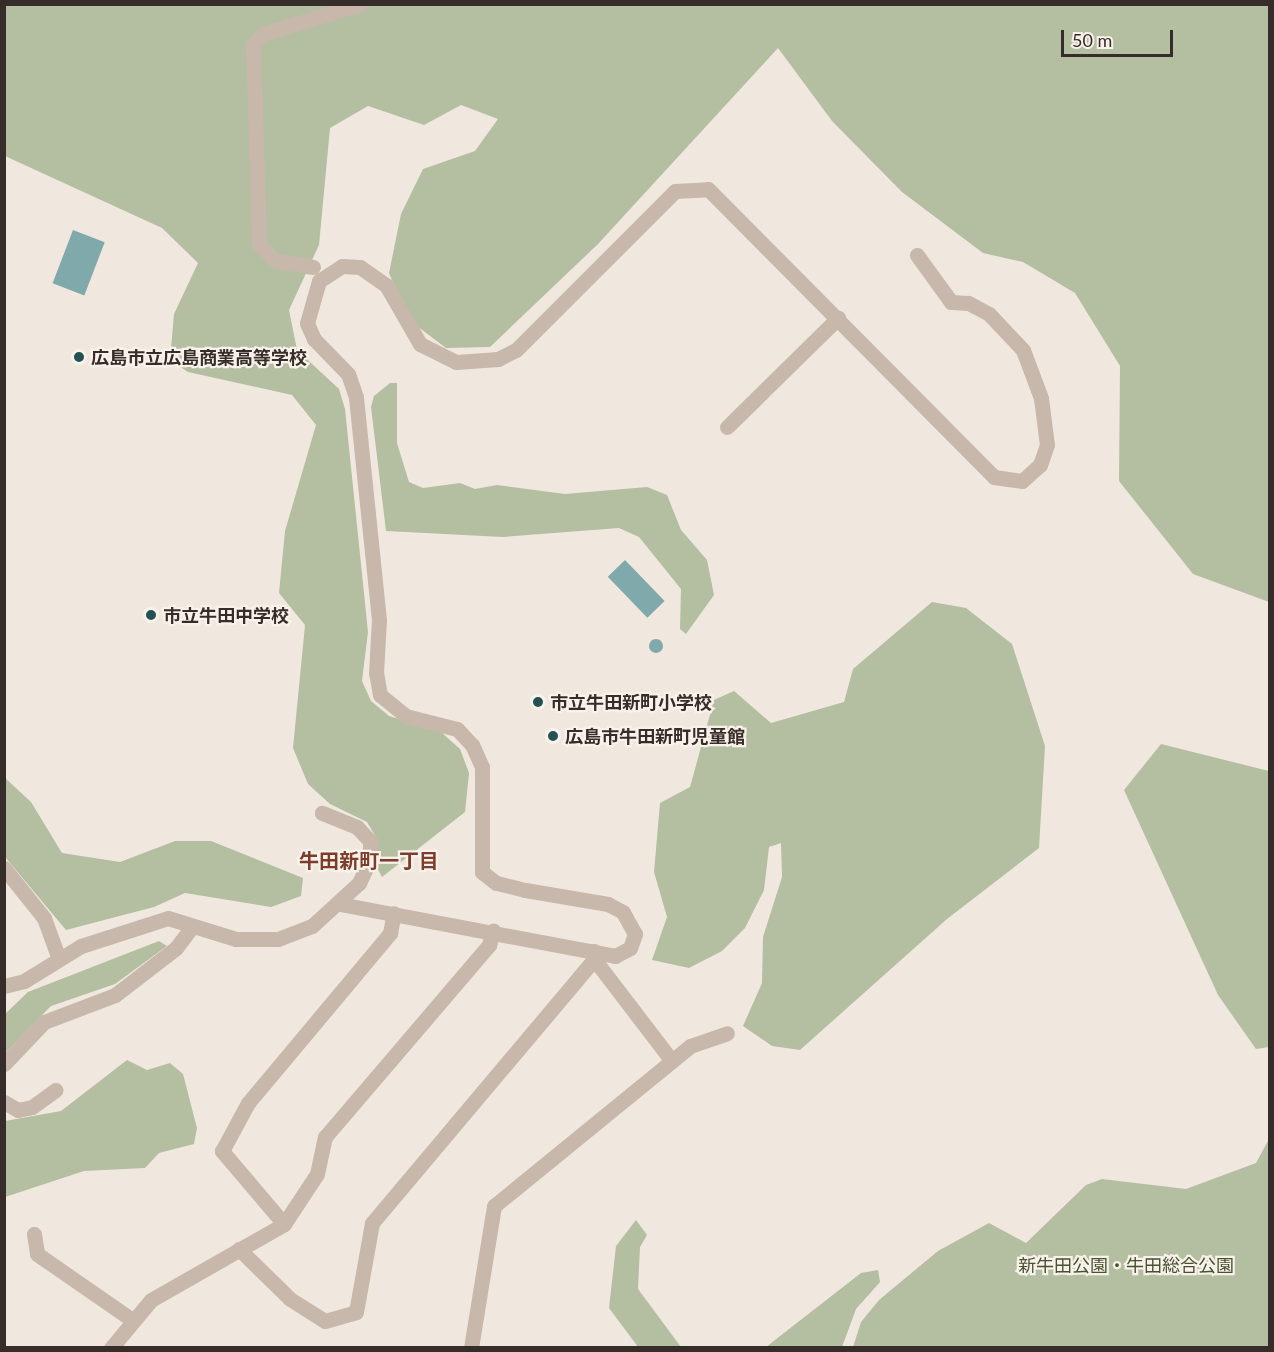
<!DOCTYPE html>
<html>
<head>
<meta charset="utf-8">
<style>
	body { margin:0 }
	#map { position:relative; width:1274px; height:1352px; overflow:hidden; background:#f0e8de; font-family:Lato,"Noto Sans JP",sans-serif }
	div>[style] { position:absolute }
	.green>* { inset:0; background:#b4bea0 }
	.water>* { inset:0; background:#80a9ab; transform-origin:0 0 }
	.round { border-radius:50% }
	.minor>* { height:15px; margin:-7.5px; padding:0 7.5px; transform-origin:7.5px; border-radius:7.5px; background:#c7b8ab }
	.dots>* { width:16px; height:16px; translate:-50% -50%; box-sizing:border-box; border:3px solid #f8f2ea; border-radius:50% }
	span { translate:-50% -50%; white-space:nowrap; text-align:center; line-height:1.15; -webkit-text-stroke:4.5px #f8f2ea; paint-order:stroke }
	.poi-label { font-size:18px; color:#362d2a; font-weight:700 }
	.left { translate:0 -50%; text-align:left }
	.park-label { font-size:18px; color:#465230 }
	.neighbourhood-label { font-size:20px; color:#7d3d2a; font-weight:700 }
	.frame { position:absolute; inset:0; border:6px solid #362d2a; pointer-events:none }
	.scale { position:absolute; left:1061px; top:30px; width:112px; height:27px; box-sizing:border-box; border:3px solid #362d2a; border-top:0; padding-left:8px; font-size:18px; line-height:21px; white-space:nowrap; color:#362d2a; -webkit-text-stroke:4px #f8f2ea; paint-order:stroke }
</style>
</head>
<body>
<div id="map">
	<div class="green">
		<div style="clip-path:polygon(5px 5px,1269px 5px,1269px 602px,1193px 574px,1119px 481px,1120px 366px,1075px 293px,1023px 262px,983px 253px,902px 192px,832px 121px,778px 48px,598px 244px,490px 347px,446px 348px,409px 320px,389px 273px,401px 214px,423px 169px,475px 151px,498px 119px,461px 105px,424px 125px,368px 106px,330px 128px,319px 245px,289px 310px,297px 350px,339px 389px,345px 409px,368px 632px,362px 681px,371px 701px,389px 716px,441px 732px,460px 749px,469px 773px,465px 812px,382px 877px,375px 864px,377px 839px,367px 822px,330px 804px,308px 784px,293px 748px,305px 625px,279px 593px,285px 531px,316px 425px,292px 395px,188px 372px,170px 360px,174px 314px,198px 263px,162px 228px,5px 156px)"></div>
		<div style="clip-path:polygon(390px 383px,397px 383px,397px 443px,409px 482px,423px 488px,460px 483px,475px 489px,497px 485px,565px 494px,647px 487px,667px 495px,681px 530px,707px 560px,714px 595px,686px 634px,680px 629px,681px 589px,639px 537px,619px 528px,503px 537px,386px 531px,371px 407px,374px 396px)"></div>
		<div style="clip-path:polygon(932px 602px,966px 608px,1012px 644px,1045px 746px,1039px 848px,947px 919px,800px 1050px,772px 1046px,743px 1026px,762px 983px,763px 937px,782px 877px,781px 843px,769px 847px,764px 890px,745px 928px,722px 951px,689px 968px,652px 960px,667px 917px,654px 872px,660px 803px,690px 787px,714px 700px,734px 691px,771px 723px,844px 702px,853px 669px)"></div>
		<div style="clip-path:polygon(1161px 744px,1269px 771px,1269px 1047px,1256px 1049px,1218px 995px,1124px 790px)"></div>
		<div style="clip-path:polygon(4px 777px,31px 802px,62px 853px,120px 862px,175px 841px,211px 841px,303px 878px,301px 896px,271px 907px,185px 893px,154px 907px,66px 930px,5px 857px)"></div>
		<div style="clip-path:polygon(159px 941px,167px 946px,115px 984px,51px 1006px,5px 1053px,5px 1014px,28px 992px)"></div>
		<div style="clip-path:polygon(127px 1060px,147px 1070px,170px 1063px,183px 1074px,197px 1128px,194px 1144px,159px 1153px,145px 1168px,84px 1171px,5px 1197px,5px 1121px,61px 1111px)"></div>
		<div style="clip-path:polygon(1269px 1139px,1269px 1347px,853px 1347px,861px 1322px,879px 1300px,938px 1251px,989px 1223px,1026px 1243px,1086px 1185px,1102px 1179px,1186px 1189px,1256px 1163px)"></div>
		<div style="clip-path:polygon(636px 1220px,647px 1235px,640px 1247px,638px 1289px,681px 1347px,638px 1347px,609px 1308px,616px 1246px)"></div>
		<div style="clip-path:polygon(878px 1270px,880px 1282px,856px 1309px,842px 1347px,766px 1347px,861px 1273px)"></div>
	</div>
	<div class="water">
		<div style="left:73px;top:230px;width:34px;height:57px;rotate:21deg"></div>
		<div style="left:625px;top:560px;width:57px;height:24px;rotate:46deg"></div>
		<div class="round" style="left:649px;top:639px;width:14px;height:14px"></div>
	</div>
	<div class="minor">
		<div style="left:313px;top:267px;width:40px;rotate:-170deg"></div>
		<div style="left:274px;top:260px;width:22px;rotate:-133deg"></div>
		<div style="left:259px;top:244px;width:200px;rotate:-91.7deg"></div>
		<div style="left:253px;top:44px;width:16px;rotate:-43deg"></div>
		<div style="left:265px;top:33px;width:100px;rotate:-16.8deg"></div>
		<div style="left:727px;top:427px;width:156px;rotate:-44.5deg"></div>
		<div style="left:4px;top:868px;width:64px;rotate:51.3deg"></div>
		<div style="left:44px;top:918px;width:44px;rotate:69.9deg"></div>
		<div style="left:340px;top:904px;width:280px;rotate:10.7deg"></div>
		<div style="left:615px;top:956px;width:17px;rotate:-28deg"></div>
		<div style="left:630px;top:948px;width:15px;rotate:-70deg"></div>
		<div style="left:635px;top:934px;width:25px;rotate:-119deg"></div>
		<div style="left:623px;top:912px;width:17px;rotate:-152deg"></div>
		<div style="left:608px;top:904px;width:84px;rotate:-170.4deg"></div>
		<div style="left:525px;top:890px;width:30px;rotate:-166deg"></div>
		<div style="left:496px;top:883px;width:18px;rotate:-142deg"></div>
		<div style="left:482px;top:872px;width:105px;rotate:-90deg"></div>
		<div style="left:482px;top:767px;width:24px;rotate:-114deg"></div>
		<div style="left:472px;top:745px;width:22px;rotate:-133deg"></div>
		<div style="left:457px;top:729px;width:53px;rotate:-165.7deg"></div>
		<div style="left:406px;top:716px;width:33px;rotate:-141deg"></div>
		<div style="left:380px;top:695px;width:22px;rotate:-100deg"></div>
		<div style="left:376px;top:673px;width:53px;rotate:-86.8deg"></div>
		<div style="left:379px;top:620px;width:224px;rotate:-95.9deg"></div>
		<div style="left:356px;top:397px;width:24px;rotate:-109deg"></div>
		<div style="left:348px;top:374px;width:49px;rotate:-134.2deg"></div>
		<div style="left:314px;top:339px;width:17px;rotate:-114deg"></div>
		<div style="left:307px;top:323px;width:44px;rotate:-74.1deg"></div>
		<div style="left:319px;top:281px;width:27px;rotate:-33deg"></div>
		<div style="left:342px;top:266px;width:18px;rotate:3deg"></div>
		<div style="left:360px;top:267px;width:32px;rotate:35deg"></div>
		<div style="left:386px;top:285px;width:68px;rotate:60deg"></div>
		<div style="left:420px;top:344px;width:40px;rotate:26.6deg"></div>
		<div style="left:456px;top:362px;width:42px;rotate:-4.1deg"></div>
		<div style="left:498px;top:359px;width:20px;rotate:-27deg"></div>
		<div style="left:516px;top:350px;width:225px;rotate:-45deg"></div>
		<div style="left:675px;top:191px;width:33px;rotate:-3deg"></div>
		<div style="left:708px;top:189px;width:406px;rotate:45.2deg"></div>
		<div style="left:994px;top:477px;width:28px;rotate:8deg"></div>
		<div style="left:1022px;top:481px;width:24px;rotate:-42deg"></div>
		<div style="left:1040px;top:465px;width:21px;rotate:-71deg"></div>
		<div style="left:1047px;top:445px;width:47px;rotate:-97.3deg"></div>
		<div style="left:1041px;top:398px;width:51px;rotate:-110.6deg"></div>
		<div style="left:1023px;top:350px;width:50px;rotate:-133.4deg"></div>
		<div style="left:989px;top:314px;width:24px;rotate:-152deg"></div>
		<div style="left:968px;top:303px;width:17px;rotate:-177deg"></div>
		<div style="left:951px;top:302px;width:58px;rotate:-125.9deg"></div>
		<div style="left:594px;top:959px;width:128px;rotate:52.6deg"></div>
		<div style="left:4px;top:986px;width:21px;rotate:-14deg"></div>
		<div style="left:24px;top:981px;width:67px;rotate:-31.6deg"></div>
		<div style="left:81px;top:946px;width:91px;rotate:-17.8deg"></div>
		<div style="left:168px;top:918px;width:71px;rotate:17.2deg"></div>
		<div style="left:236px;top:939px;width:42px"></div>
		<div style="left:278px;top:939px;width:36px;rotate:-21deg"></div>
		<div style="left:312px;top:926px;width:64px;rotate:-42.5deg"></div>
		<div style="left:359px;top:883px;width:26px;rotate:-65deg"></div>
		<div style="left:370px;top:859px;width:18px;rotate:-90deg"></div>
		<div style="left:370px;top:841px;width:19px;rotate:-133deg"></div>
		<div style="left:357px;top:827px;width:38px;rotate:-158deg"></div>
		<div style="left:4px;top:1064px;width:58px;rotate:-46.4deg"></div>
		<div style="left:44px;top:1022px;width:76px;rotate:-20.8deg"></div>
		<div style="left:115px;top:995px;width:77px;rotate:-37.6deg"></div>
		<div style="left:176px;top:948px;width:25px;rotate:-53deg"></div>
		<div style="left:4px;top:1102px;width:16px;rotate:30deg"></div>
		<div style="left:18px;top:1110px;width:14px;rotate:-12deg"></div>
		<div style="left:32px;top:1107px;width:29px;rotate:-36deg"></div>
		<div style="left:284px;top:1224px;width:96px;rotate:-130.3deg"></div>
		<div style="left:222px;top:1151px;width:55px;rotate:-61.6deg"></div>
		<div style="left:248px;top:1103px;width:222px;rotate:-50.1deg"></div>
		<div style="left:390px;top:933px;width:20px;rotate:-79deg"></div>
		<div style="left:34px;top:1234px;width:20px;rotate:81deg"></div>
		<div style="left:37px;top:1254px;width:114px;rotate:34.7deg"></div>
		<div style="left:239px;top:1249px;width:71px;rotate:44.4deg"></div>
		<div style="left:290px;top:1299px;width:41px;rotate:32.2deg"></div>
		<div style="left:325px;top:1321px;width:32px;rotate:-16deg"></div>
		<div style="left:356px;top:1312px;width:90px;rotate:-79.8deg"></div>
		<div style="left:372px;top:1223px;width:345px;rotate:-49.9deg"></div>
		<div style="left:594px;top:959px;width:8px;rotate:-90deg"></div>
		<div style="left:111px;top:1348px;width:62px;rotate:-50.2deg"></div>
		<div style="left:151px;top:1300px;width:153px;rotate:-29.7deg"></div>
		<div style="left:284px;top:1224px;width:60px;rotate:-56.6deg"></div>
		<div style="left:317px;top:1174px;width:38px;rotate:-78deg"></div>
		<div style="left:325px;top:1137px;width:253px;rotate:-49.5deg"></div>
		<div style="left:489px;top:945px;width:15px;rotate:-74deg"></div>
		<div style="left:471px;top:1348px;width:144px;rotate:-80.8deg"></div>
		<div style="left:494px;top:1206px;width:253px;rotate:-39.2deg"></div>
		<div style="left:690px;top:1046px;width:39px;rotate:-19deg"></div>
	</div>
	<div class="dots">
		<div style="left:79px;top:357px;background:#235154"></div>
		<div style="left:151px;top:615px;background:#235154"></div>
		<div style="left:538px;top:702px;background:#235154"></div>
		<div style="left:553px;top:736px;background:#235154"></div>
	</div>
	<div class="poi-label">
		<span class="left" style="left:91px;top:357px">広島市立広島商業高等学校</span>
		<span class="left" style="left:163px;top:615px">市立牛田中学校</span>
		<span class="left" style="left:550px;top:702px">市立牛田新町小学校</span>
		<span class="left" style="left:565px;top:736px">広島市牛田新町児童館</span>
	</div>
	<div class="park-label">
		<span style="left:1126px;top:1265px">新牛田公園・牛田総合公園</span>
	</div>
	<div class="neighbourhood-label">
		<span style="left:369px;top:860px">牛田新町一丁目</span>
	</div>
	<div class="frame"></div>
	<div class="scale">50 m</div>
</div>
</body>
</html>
